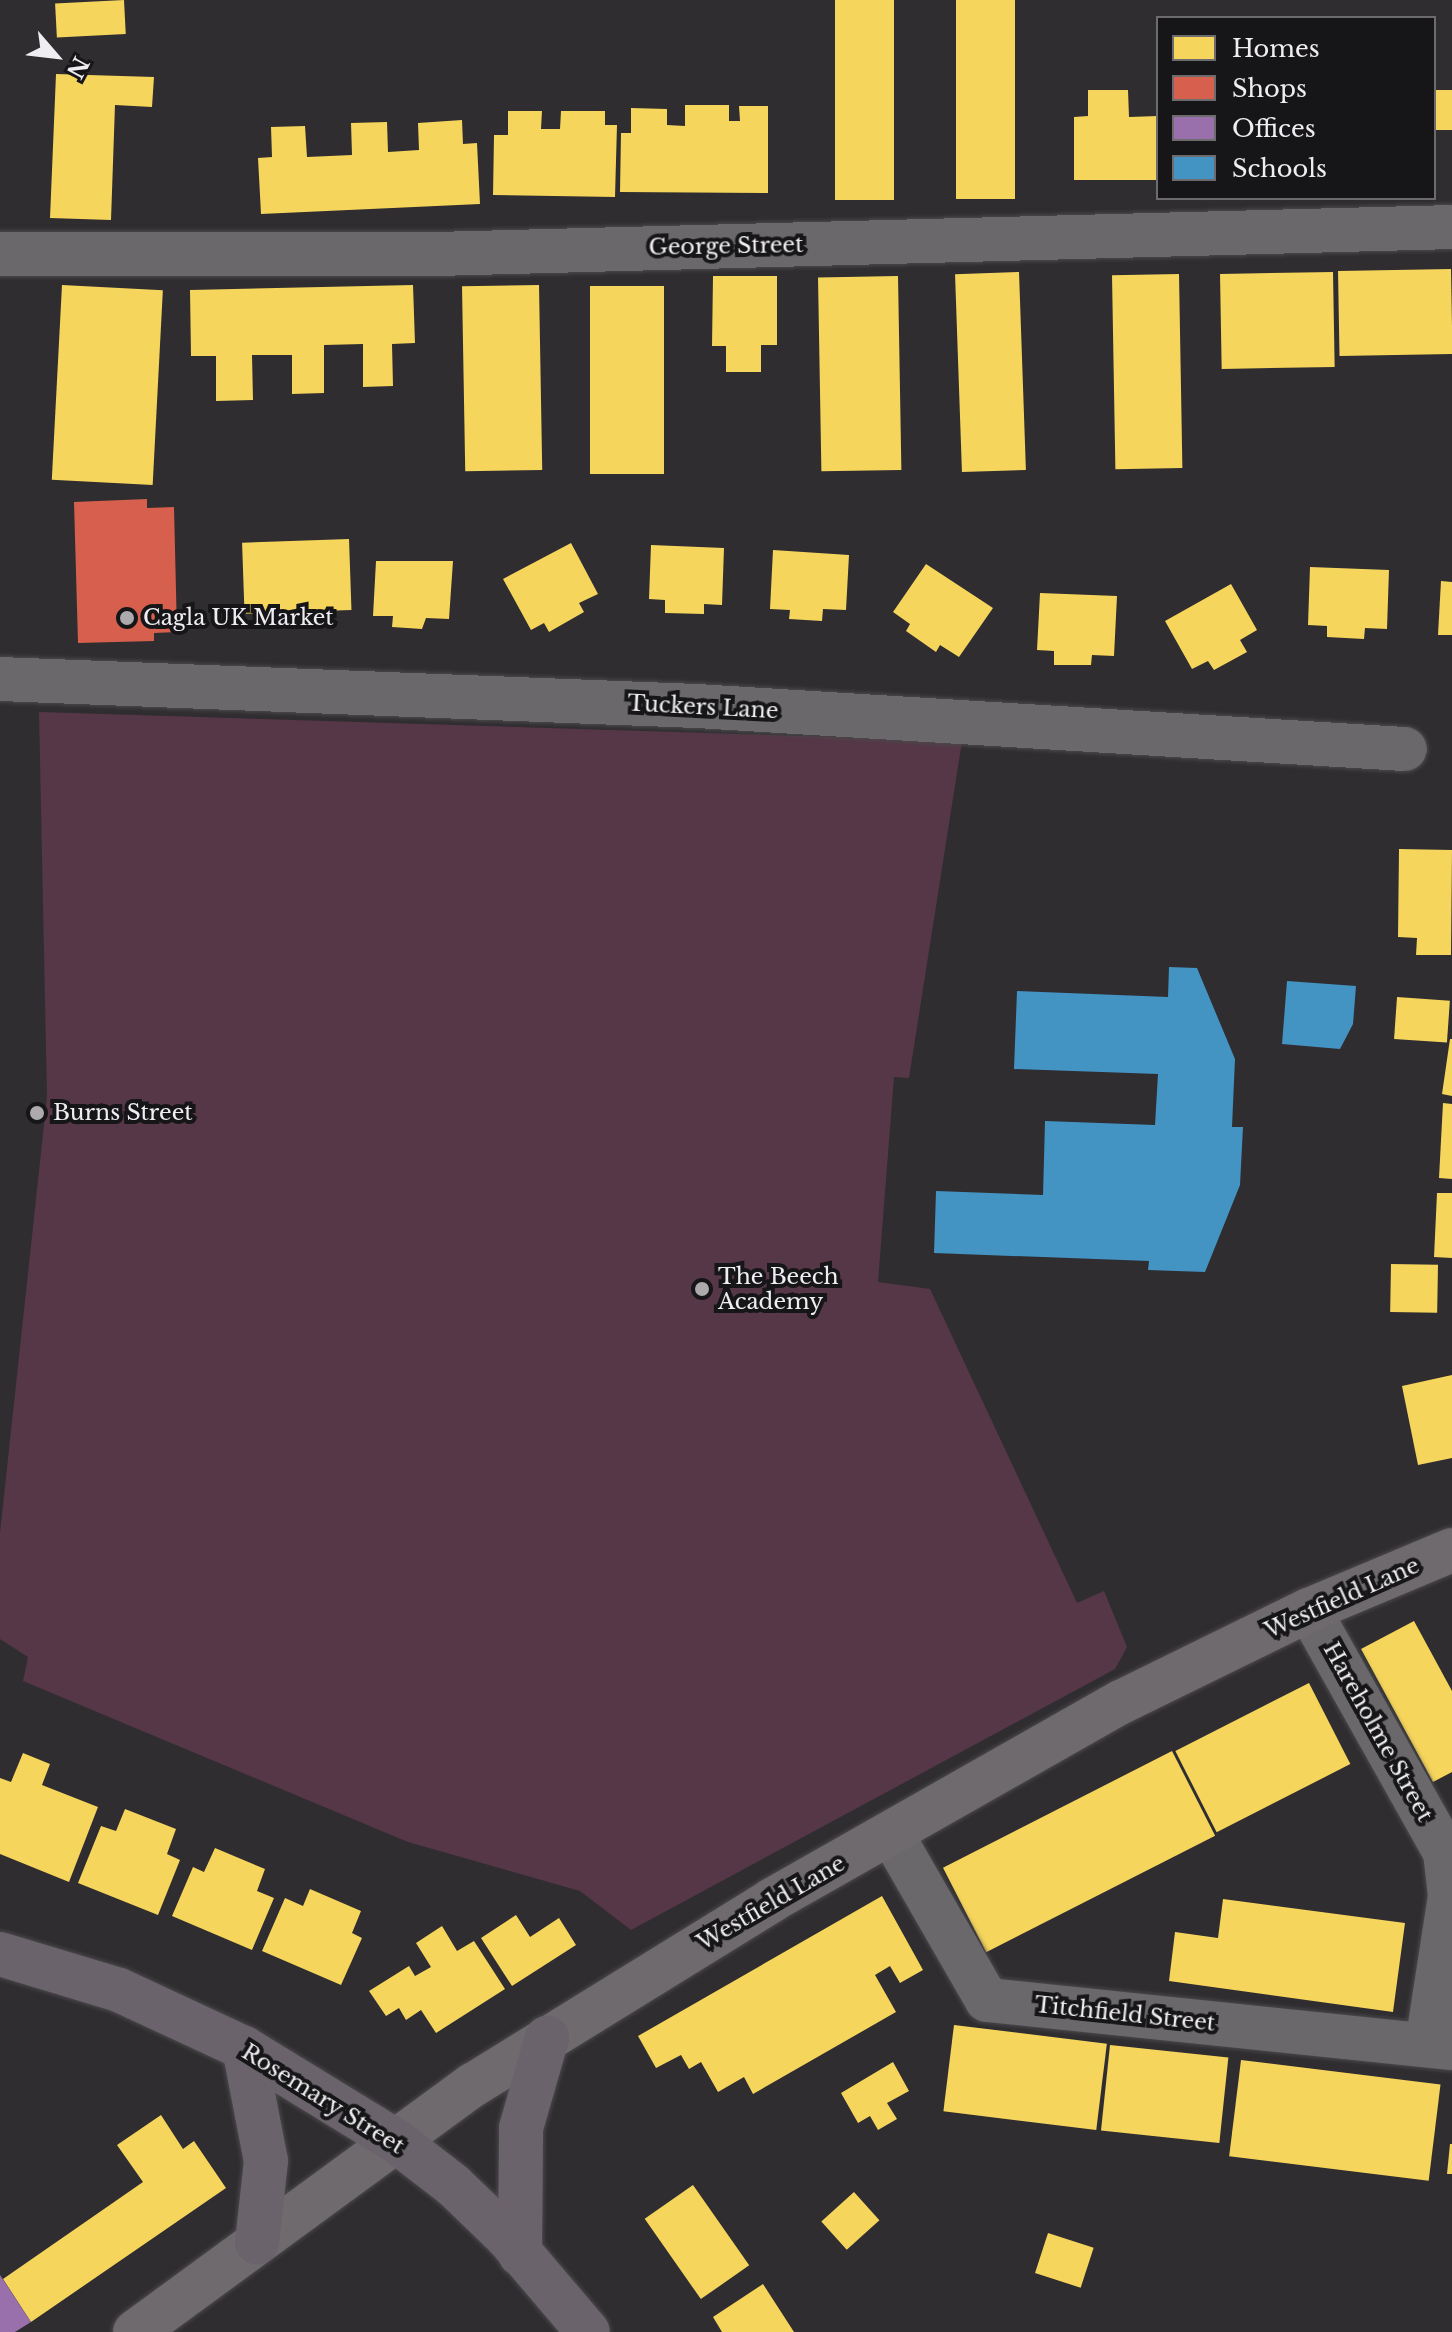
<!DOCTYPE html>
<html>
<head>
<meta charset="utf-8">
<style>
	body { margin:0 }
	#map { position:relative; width:1452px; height:2332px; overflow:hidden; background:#2f2d30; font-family:"Libre Baskerville",serif }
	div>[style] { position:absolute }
	.green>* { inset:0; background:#563747 }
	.homes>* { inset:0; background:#f6d55c; transform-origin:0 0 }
	.shops>* { inset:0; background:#d6604d }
	.offices>* { inset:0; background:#9970ab }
	.schools>* { inset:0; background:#4393c3 }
	.roads { filter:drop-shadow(0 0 2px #4b494b) drop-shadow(0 0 2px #4b494b) }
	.street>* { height:44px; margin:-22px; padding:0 22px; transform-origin:22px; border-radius:22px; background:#6a686b }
	.secondary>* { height:44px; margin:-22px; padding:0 22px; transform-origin:22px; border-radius:22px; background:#6e6a6e }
	.highway>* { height:44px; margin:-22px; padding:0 22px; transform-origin:22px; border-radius:22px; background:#6b636c }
	.dots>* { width:22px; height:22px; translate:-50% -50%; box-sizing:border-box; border:4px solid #161517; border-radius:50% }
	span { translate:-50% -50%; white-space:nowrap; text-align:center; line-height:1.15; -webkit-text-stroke:8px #161517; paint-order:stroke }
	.street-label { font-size:22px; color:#efedf1 }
	.poi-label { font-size:22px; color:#efedf1 }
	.left { translate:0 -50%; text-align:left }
	.legend { position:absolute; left:1156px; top:16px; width:280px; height:184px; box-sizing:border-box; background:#161517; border:2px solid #6d6b6e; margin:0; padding:10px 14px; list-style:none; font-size:24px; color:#efedf1 }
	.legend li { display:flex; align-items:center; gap:16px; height:40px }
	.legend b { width:40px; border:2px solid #6d6b6e }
	.north { position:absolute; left:16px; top:16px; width:80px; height:80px; -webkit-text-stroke:6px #161517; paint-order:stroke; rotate:118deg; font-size:22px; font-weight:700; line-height:32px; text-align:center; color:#efedf1 }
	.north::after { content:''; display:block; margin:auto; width:28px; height:36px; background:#efedf1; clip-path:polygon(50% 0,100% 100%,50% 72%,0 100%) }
</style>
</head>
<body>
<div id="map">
	<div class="green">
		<div style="clip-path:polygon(39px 712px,962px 741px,909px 1078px,894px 1077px,878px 1282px,930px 1289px,1077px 1603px,1104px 1591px,1127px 1647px,1115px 1669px,631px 1930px,580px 1891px,408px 1842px,23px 1681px,28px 1657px,0 1639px,0 1533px,47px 1097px)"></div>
	</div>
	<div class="homes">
		<div style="left:124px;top:0;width:34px;height:69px;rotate:87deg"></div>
		<div style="left:835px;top:0;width:59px;height:200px"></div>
		<div style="left:956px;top:0;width:59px;height:199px"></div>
		<div style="clip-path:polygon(56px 74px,154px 77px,152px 107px,115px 105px,111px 220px,50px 218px)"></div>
		<div style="clip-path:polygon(1088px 90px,1128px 90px,1129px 117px,1158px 116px,1158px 180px,1074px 180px,1074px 117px,1088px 116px)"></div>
		<div style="left:1452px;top:90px;width:40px;height:18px;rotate:90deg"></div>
		<div style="clip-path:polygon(685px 105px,729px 105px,729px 121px,740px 121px,739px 106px,768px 106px,768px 193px,620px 192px,621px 133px,631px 133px,631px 108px,667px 109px,667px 125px,685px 126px)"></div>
		<div style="clip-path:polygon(508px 111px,542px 111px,541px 129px,560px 129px,561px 111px,605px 111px,605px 125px,617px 125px,615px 197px,493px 195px,494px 135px,508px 135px)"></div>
		<div style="clip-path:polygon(462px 120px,463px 144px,477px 143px,480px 204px,261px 214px,258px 158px,272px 157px,271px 127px,305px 126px,307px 157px,352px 155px,351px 123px,387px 122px,388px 152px,419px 150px,418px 123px)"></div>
		<div style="left:1451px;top:269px;width:85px;height:113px;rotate:89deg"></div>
		<div style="left:1019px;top:272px;width:198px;height:64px;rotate:88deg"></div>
		<div style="left:1333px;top:272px;width:95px;height:113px;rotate:89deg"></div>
		<div style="left:1179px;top:274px;width:194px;height:67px;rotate:89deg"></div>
		<div style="clip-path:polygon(713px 276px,777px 276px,777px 345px,761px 345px,761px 372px,726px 372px,726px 346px,712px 346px)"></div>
		<div style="left:898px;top:276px;width:194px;height:80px;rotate:89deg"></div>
		<div style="left:62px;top:285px;width:101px;height:195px;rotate:3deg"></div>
		<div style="clip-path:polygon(413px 285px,415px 343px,392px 344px,393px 386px,363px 387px,363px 344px,324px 345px,324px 393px,292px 394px,292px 355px,252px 355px,253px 400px,216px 401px,216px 356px,191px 356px,190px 290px)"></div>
		<div style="left:539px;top:285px;width:185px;height:77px;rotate:89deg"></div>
		<div style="left:590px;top:286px;width:74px;height:188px"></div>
		<div style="left:349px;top:539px;width:71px;height:107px;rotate:88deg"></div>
		<div style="clip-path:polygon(571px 543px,598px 594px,579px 603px,584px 612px,549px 632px,544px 623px,531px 630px,503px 579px)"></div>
		<div style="clip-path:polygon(651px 545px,724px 548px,722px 605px,704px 604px,704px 614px,665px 613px,665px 600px,649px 599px)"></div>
		<div style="clip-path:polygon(773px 550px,849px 555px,846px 610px,823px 609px,822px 621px,789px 619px,790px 610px,770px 609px)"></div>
		<div style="clip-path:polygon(376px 561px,453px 561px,449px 619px,426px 618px,422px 629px,392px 627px,393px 616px,373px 616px)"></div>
		<div style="clip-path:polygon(926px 564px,993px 608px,959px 657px,940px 645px,936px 652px,906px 631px,910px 624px,893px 612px)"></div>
		<div style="clip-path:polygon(1310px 567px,1389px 570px,1387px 629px,1365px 628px,1364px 639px,1327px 637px,1327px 626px,1308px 625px)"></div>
		<div style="clip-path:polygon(1441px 581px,1452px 582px,1452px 635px,1438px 635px)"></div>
		<div style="clip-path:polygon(1231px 584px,1257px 630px,1240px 640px,1247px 652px,1214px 670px,1208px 661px,1192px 669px,1165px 621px)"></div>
		<div style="clip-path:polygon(1040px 593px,1117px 596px,1114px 656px,1092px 655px,1091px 665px,1054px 665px,1054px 651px,1037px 650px)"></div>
		<div style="clip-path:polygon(1399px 849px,1452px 850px,1451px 955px,1416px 955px,1417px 938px,1398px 937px)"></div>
		<div style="left:1397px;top:997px;width:53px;height:42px;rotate:4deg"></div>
		<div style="clip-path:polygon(1450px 1039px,1452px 1039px,1452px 1096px,1442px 1094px)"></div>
		<div style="clip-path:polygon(1443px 1103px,1452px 1104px,1452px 1179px,1439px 1178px)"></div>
		<div style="clip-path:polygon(1437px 1193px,1452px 1193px,1452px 1258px,1434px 1257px)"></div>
		<div style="left:1391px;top:1264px;width:47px;height:48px;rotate:1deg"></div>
		<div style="clip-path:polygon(1452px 1375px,1452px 1458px,1418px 1465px,1402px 1386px)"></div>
		<div style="clip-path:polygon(1414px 1621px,1452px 1691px,1452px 1772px,1433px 1782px,1361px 1649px)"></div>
		<div style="left:1309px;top:1683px;width:91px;height:150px;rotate:63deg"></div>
		<div style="left:1172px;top:1751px;width:95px;height:257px;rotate:63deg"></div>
		<div style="clip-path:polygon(23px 1753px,50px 1764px,42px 1785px,98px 1807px,69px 1882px,0 1854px,0 1778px,11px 1782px)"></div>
		<div style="clip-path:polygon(125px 1809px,176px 1829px,167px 1854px,180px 1860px,158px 1915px,78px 1883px,101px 1826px,116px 1831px)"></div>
		<div style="clip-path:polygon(215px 1848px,265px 1869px,257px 1891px,274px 1898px,252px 1950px,172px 1916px,193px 1867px,204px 1872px)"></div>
		<div style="clip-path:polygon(310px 1889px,361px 1911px,352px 1933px,362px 1938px,341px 1985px,262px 1951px,285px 1898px,303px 1906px)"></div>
		<div style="clip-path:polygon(882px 1896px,923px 1970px,900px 1983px,890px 1966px,875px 1975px,896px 2012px,753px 2094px,744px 2077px,718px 2092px,701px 2062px,689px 2069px,681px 2055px,656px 2068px,638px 2036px)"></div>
		<div style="clip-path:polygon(1223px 1899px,1405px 1923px,1393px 2012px,1169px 1981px,1175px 1932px,1218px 1938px)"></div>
		<div style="clip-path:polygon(516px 1915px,530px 1937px,559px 1918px,576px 1945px,512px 1986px,481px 1938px)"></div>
		<div style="clip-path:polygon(442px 1926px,457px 1951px,474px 1941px,505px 1989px,436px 2033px,421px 2010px,406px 2020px,399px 2008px,386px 2016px,369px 1991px,409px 1966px,415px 1976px,431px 1967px,416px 1943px)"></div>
		<div style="left:954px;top:2025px;width:154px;height:87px;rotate:7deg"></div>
		<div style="left:1110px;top:2045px;width:119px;height:86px;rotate:6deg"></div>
		<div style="left:1241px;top:2060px;width:201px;height:97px;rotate:7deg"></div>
		<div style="clip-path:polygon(893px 2062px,909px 2091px,887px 2103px,897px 2119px,878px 2130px,870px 2116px,858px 2123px,841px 2093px)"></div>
		<div style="clip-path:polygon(161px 2115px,183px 2149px,194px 2141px,226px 2188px,31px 2322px,3px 2279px,143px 2182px,117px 2145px)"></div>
		<div style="clip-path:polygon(1450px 2144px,1452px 2144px,1452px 2174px,1447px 2174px)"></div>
		<div style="left:693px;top:2185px;width:98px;height:59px;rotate:55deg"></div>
		<div style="left:854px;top:2192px;width:38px;height:44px;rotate:48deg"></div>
		<div style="left:1048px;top:2233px;width:48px;height:42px;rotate:18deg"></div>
		<div style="clip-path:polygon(763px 2284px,794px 2332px,722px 2332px,713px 2317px)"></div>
	</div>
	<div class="shops">
		<div style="clip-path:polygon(147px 499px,147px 508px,174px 507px,177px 632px,154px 633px,154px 641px,78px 643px,74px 502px)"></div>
	</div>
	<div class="offices">
		<div style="clip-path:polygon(0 2275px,31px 2322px,15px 2332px,0 2332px)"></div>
	</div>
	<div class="schools">
		<div style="clip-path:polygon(1169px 967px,1197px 968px,1235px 1059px,1232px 1127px,1243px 1127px,1240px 1185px,1205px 1272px,1148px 1270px,1149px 1261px,934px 1253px,936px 1191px,1043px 1195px,1045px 1121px,1155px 1125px,1158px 1074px,1014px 1069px,1017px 991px,1168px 997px)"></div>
		<div style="clip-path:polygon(1287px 981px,1356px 986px,1353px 1024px,1340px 1049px,1282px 1044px)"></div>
	</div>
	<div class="roads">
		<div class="street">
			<div style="left:0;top:254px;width:436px"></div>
			<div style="left:436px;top:254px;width:1016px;rotate:-1.52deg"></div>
			<div style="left:0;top:679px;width:698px;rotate:2.22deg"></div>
			<div style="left:697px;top:706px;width:709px;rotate:3.48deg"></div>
			<div style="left:1309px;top:1610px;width:278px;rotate:60.7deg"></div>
			<div style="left:1445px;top:1852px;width:44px;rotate:83.5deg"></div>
			<div style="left:1450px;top:1896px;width:151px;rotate:98.8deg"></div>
			<div style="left:892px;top:1835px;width:190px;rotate:60.1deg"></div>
			<div style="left:987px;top:2000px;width:467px;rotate:5.9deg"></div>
		</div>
		<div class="secondary">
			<div style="left:135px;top:2332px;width:419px;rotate:-36.2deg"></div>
			<div style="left:473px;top:2085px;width:352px;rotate:-31.7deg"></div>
			<div style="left:772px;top:1900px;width:401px;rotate:-29.6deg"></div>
			<div style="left:1121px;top:1702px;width:209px;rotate:-26.1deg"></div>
			<div style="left:1309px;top:1610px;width:155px;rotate:-22.8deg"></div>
		</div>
		<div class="highway">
			<div style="left:0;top:1954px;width:124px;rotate:16.8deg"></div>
			<div style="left:119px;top:1990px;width:138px;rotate:24.9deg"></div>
			<div style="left:244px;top:2048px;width:178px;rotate:31.5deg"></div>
			<div style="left:396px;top:2141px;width:72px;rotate:37.7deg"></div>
			<div style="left:453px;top:2185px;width:76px;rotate:43.9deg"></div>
			<div style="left:508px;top:2238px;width:123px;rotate:49.6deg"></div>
			<div style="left:244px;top:2048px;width:115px;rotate:79deg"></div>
			<div style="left:266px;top:2161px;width:82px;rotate:96.3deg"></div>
			<div style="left:520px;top:2254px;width:126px;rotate:-89.5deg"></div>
			<div style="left:521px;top:2128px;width:94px;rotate:-73.9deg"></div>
		</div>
	</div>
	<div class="dots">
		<div style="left:127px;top:618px;background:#acaaad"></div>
		<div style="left:37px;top:1113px;background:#acaaad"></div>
		<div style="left:702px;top:1289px;background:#acaaad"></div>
	</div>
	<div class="street-label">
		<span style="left:726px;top:246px;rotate:-1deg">George Street</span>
		<span style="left:703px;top:707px;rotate:3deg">Tuckers Lane</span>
		<span style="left:1342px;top:1598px;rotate:-24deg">Westfield Lane</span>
		<span style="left:1378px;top:1732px;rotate:61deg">Hareholme Street</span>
		<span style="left:771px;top:1903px;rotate:-30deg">Westfield Lane</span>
		<span style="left:1125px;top:2014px;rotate:6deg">Titchfield Street</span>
		<span style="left:323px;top:2099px;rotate:32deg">Rosemary Street</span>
	</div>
	<div class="poi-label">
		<span class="left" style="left:143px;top:618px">Cagla UK Market</span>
		<span class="left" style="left:53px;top:1113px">Burns Street</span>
		<span class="left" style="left:718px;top:1289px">The Beech<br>Academy</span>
	</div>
	<ul class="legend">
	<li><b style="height:22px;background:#f6d55c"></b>Homes</li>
	<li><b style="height:22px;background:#d6604d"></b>Shops</li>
	<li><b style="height:22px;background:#9970ab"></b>Offices</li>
	<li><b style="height:22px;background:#4393c3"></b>Schools</li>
	</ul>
	<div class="north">N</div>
</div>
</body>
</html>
